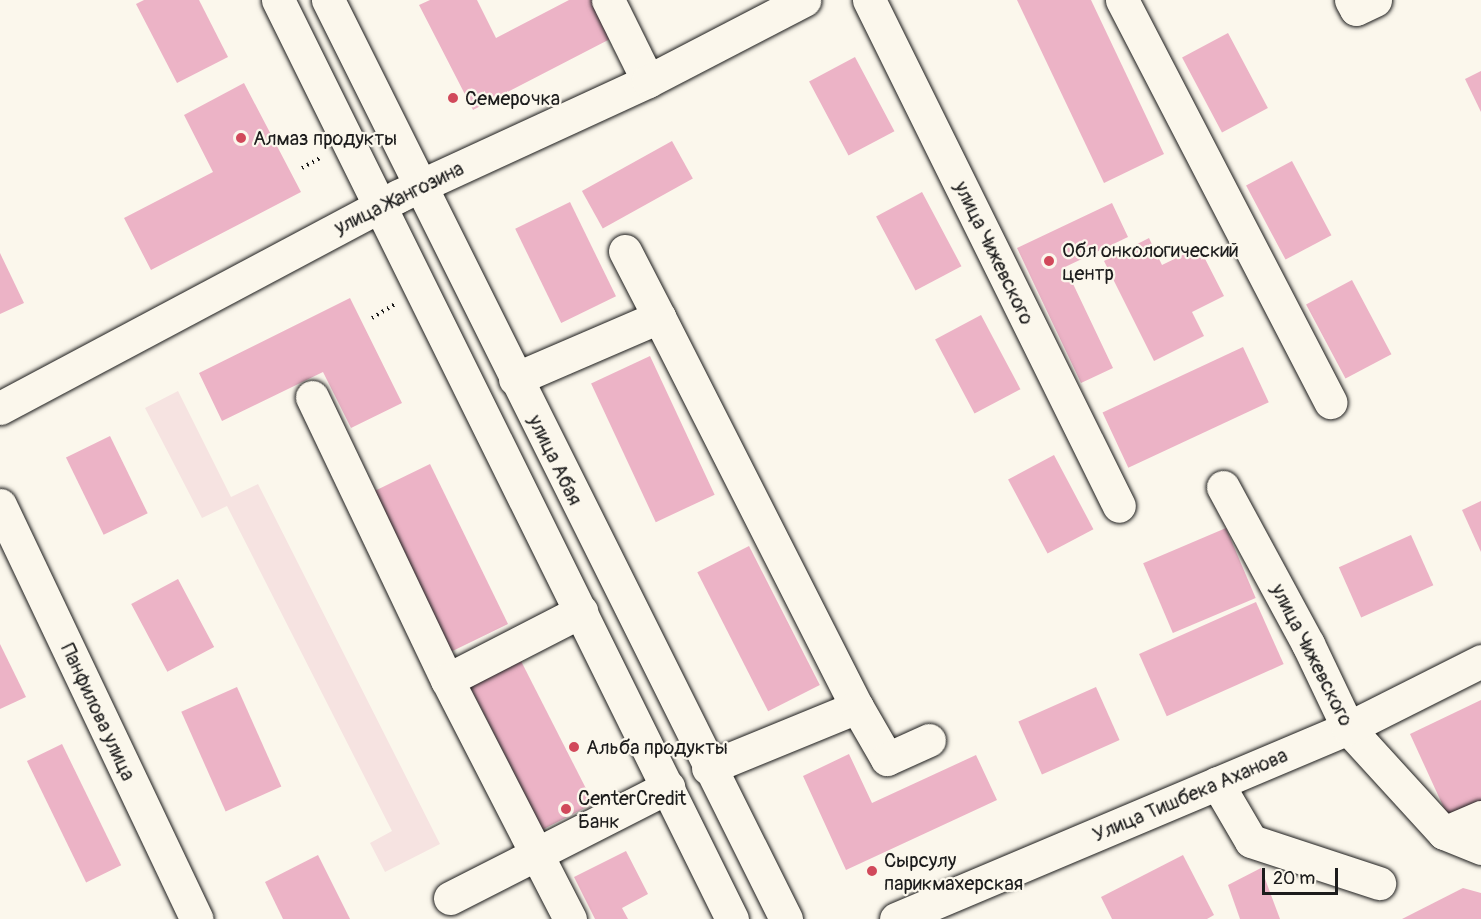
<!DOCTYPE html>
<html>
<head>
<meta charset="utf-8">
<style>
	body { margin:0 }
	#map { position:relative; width:1481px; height:919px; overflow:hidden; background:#fbf7ec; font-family:Pangolin,sans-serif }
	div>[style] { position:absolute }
	.built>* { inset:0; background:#f6e3e1 }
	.building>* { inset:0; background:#ecb3c6; transform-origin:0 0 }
	.path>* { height:4px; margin-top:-2px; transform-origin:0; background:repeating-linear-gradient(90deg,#1c1c1c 0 1.5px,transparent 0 6px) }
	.roads { filter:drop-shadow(0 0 2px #1c1c1c) drop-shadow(0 0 2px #1c1c1c) }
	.minor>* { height:33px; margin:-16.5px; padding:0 16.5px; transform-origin:16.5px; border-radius:16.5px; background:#fbf7ec }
	.major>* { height:33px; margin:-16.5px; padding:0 16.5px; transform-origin:16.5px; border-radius:16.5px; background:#fbf7ec }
	.dots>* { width:16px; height:16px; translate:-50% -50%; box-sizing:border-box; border:3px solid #fbf7ec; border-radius:50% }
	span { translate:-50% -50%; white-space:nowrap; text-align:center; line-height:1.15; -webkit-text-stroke:4.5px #fbf7ec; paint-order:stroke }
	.poi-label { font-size:20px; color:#1c1c1c }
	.left { translate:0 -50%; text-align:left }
	.street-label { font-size:20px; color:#1c1c1c }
	.scale { position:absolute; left:1262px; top:868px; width:76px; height:27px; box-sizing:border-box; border:3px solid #1c1c1c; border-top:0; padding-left:8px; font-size:18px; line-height:21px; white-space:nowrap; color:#1c1c1c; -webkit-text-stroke:4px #fbf7ec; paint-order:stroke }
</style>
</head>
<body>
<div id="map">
	<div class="built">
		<div style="clip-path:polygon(178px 391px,231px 497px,258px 484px,440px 844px,385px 872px,370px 843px,392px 831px,227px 506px,202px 518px,145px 408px)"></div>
	</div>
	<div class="building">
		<div style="clip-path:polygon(144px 0,199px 0,228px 57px,177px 83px,136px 4px)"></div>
		<div style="clip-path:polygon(430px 0,477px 0,496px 38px,569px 0,592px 0,612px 38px,473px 110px,419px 5px)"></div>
		<div style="clip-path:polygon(1017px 0,1091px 0,1164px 154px,1104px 183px)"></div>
		<div style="left:1228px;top:33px;width:85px;height:52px;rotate:62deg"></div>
		<div style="left:855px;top:57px;width:84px;height:52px;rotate:62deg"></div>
		<div style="clip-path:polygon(1481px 71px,1481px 112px,1465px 79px)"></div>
		<div style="clip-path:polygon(244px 83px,301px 192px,151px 270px,124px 218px,213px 172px,184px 115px)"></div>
		<div style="left:672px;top:141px;width:43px;height:103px;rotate:61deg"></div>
		<div style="left:1292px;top:161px;width:84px;height:52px;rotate:62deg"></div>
		<div style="left:922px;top:192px;width:84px;height:52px;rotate:62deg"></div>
		<div style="left:570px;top:202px;width:105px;height:61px;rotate:64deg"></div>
		<div style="clip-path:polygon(1112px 203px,1128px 237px,1065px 267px,1113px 368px,1081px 383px,1017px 248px)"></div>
		<div style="clip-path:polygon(1149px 238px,1162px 265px,1199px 247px,1224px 296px,1192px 312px,1204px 336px,1154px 361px,1104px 261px)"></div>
		<div style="clip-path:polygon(0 253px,24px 303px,0 314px)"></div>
		<div style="left:1352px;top:280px;width:84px;height:52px;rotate:62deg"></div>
		<div style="clip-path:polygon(350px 298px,402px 403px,351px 428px,323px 372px,222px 421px,199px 373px)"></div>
		<div style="left:981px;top:315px;width:84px;height:52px;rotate:62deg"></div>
		<div style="left:1243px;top:347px;width:61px;height:155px;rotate:65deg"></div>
		<div style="left:650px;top:356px;width:153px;height:65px;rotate:65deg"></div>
		<div style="left:110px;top:436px;width:86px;height:49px;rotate:64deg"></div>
		<div style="left:1054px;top:455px;width:84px;height:52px;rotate:62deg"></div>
		<div style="left:430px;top:464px;width:178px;height:64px;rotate:64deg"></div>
		<div style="clip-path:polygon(1481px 501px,1481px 552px,1462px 510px)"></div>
		<div style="left:1226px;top:528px;width:76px;height:90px;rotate:67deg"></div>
		<div style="left:1411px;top:535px;width:55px;height:79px;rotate:66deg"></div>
		<div style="left:749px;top:546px;width:156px;height:58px;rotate:63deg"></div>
		<div style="left:178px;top:579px;width:77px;height:53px;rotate:62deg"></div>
		<div style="left:1256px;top:602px;width:68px;height:128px;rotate:66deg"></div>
		<div style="clip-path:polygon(0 644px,26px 697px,0 709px)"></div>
		<div style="left:521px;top:661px;width:160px;height:57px;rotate:63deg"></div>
		<div style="left:237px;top:687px;width:109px;height:61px;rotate:66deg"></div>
		<div style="left:1096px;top:687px;width:58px;height:85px;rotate:66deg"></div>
		<div style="clip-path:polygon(1481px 700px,1481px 805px,1449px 819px,1410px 734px)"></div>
		<div style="left:62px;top:744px;width:135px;height:39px;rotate:64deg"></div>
		<div style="clip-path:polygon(849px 754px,872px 803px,976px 755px,997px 800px,846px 870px,803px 776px)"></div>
		<div style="clip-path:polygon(626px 851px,648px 894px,622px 908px,628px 919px,595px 919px,574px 877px)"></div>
		<div style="clip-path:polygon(318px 855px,350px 919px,283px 919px,265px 882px)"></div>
		<div style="clip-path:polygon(1183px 855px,1214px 915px,1207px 919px,1112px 919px,1101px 897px)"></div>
		<div style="clip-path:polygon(1261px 868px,1280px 919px,1240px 919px,1228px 885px)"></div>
		<div style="clip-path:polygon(1463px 888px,1481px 893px,1481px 919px,1402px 919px)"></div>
	</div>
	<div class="path">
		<div style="left:302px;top:168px;width:23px;rotate:-29deg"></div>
		<div style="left:372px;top:318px;width:29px;rotate:-31deg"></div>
	</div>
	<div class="roads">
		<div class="minor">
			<div style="left:608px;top:0;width:90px;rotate:63.7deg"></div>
			<div style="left:869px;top:0;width:564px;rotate:63.71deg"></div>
			<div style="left:1122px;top:0;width:453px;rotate:62.6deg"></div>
			<div style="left:1351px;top:0;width:10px;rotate:61deg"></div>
			<div style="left:1356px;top:9px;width:21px;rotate:-25deg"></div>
			<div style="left:625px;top:251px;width:74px;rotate:62.7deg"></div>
			<div style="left:515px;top:379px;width:157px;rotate:-23.3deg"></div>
			<div style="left:659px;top:317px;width:437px;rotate:63.1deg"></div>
			<div style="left:857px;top:707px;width:161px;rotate:157.7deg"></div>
			<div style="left:312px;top:397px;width:314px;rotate:64.5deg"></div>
			<div style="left:0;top:408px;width:451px;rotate:-28deg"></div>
			<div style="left:398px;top:196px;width:275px;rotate:-24.7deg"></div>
			<div style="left:648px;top:81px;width:176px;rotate:-27.4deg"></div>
			<div style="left:1223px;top:487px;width:179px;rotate:61.6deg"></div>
			<div style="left:1308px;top:644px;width:93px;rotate:64.5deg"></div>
			<div style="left:1348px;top:728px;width:142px;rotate:47.6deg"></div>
			<div style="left:1444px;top:833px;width:40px;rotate:22deg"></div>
			<div style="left:0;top:505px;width:458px;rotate:64.6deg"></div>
			<div style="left:857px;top:707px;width:60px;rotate:60deg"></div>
			<div style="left:887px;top:759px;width:46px;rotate:-24.3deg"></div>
			<div style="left:1217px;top:783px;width:67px;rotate:59.6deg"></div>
			<div style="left:1251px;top:841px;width:135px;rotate:18.2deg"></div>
			<div style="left:1444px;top:833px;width:40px;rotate:-23.4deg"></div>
			<div style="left:450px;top:898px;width:245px;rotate:-27deg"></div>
			<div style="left:570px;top:919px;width:269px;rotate:-117.2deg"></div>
			<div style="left:447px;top:680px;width:151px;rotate:-27.2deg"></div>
			<div style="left:896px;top:919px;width:491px;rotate:-22.9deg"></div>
			<div style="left:1348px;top:728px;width:149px;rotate:-26.7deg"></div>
		</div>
		<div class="major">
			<div style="left:278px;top:0;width:1025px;rotate:63.71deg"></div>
			<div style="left:328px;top:0;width:1027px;rotate:63.51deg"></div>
		</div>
	</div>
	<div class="dots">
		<div style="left:453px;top:98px;background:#d1495b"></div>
		<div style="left:241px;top:138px;background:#d1495b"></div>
		<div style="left:1049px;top:261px;background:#d1495b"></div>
		<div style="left:574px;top:747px;background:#d1495b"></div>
		<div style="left:566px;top:809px;background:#d1495b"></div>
		<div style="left:872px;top:871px;background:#d1495b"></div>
	</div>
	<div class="poi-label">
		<span class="left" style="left:465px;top:98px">Семерочка</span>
		<span class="left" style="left:253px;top:138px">Алмаз продукты</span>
		<span class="left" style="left:1062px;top:262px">Обл онкологический<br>центр</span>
		<span class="left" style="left:586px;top:747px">Альба продукты</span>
		<span class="left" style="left:578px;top:810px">CenterCredit<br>Банк</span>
		<span class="left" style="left:884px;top:872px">Сырсулу<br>парикмахерская</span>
	</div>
	<div class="street-label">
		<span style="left:399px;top:198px;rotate:-26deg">улица Жангозина</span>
		<span style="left:994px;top:253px;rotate:64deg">улица Чижевского</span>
		<span style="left:555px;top:460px;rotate:64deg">улица Абая</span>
		<span style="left:1312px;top:655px;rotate:63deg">улица Чижевского</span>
		<span style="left:98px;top:712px;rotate:65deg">Панфилова улица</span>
		<span style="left:1190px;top:795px;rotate:-23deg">Улица Тишбека Аханова</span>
	</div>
	<div class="scale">20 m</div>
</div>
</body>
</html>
